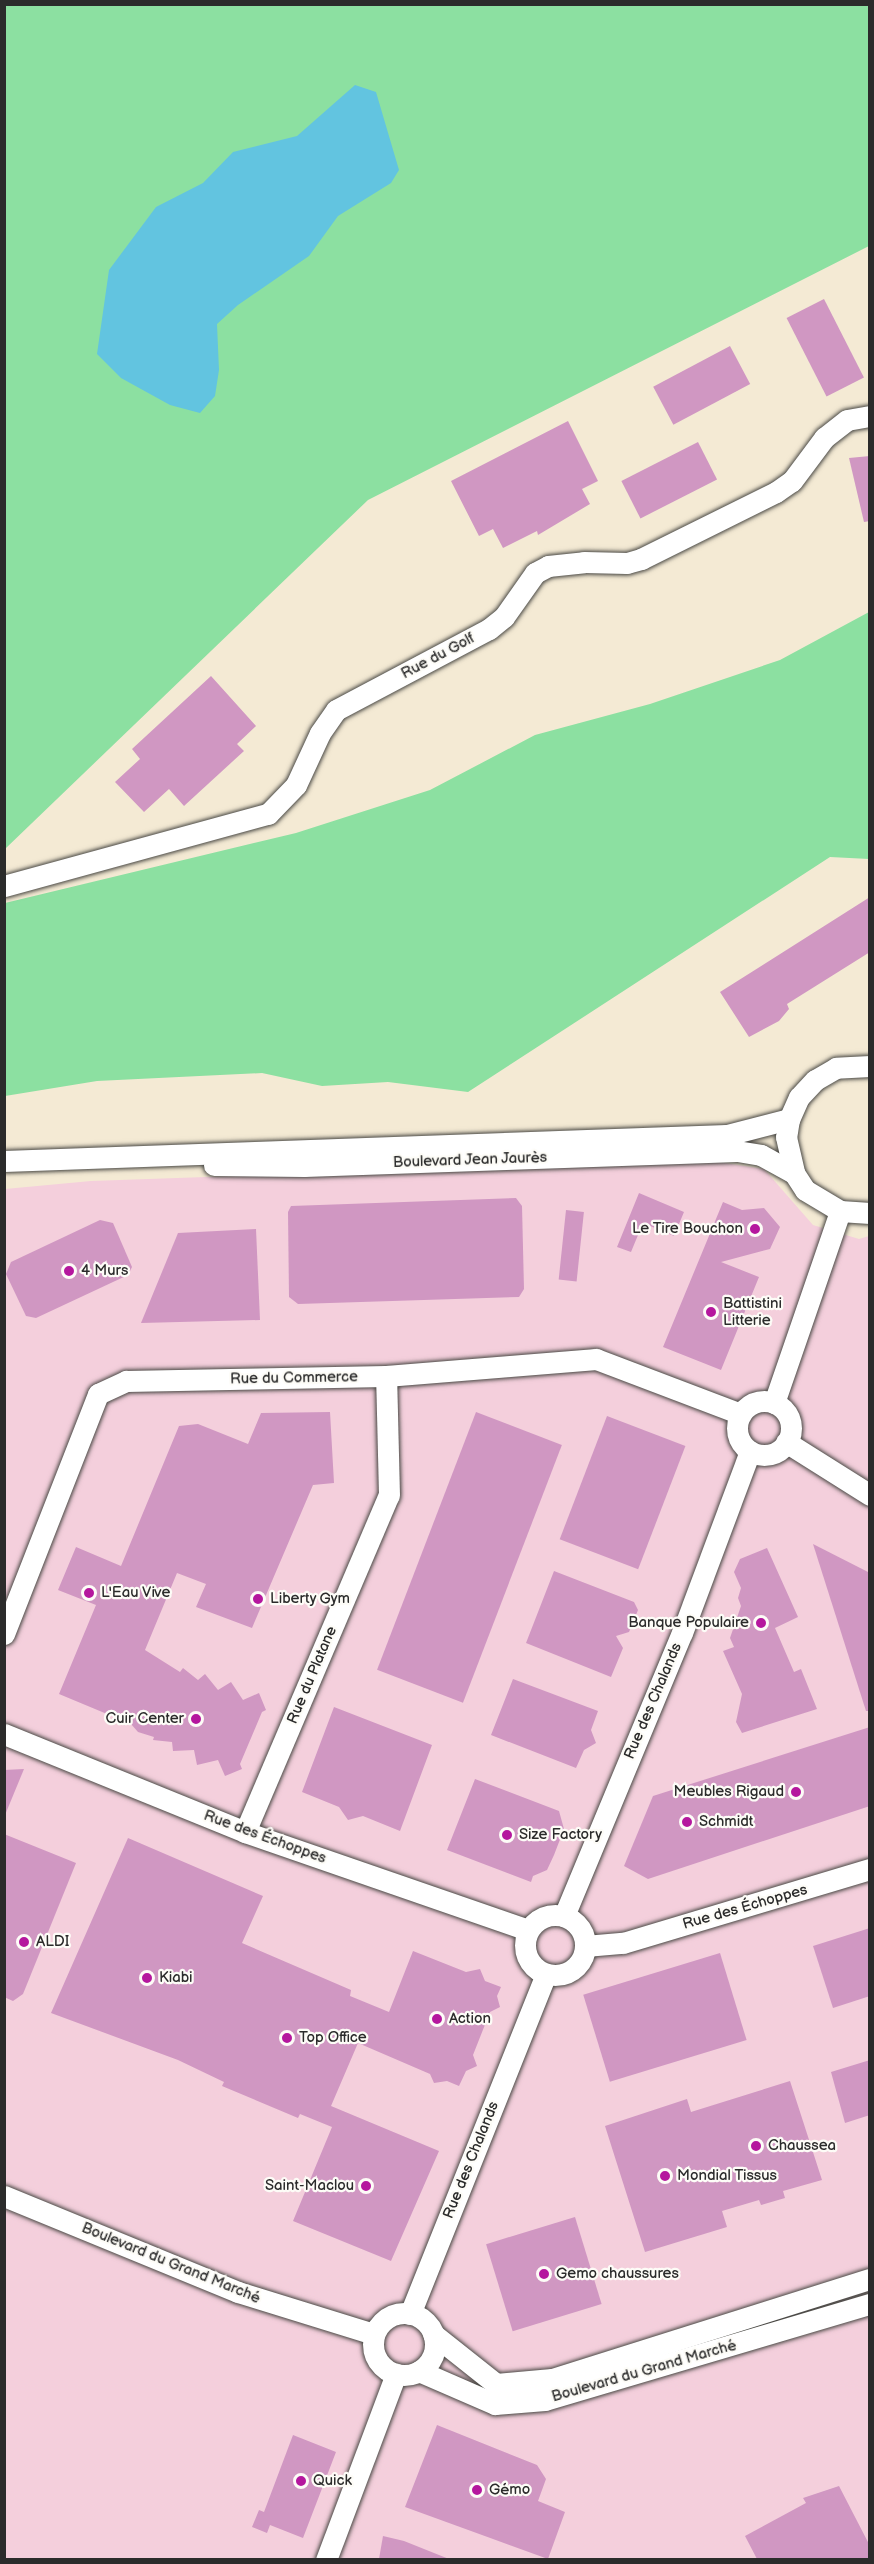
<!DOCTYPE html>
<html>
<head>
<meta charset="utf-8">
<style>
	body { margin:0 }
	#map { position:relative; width:874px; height:2564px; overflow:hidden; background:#f4ead4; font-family:"Balsamiq Sans",sans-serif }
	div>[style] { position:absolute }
	.built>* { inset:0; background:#f4cfdc }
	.green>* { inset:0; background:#8ce0a1 }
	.water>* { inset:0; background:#62c4e0 }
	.building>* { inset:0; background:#d097c2; transform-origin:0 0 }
	.roads { filter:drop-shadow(0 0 2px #494844) drop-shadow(0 0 2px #494844) }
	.minor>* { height:21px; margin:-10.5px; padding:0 10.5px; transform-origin:10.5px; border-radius:10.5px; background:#fff }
	.minor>.ring { margin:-10.5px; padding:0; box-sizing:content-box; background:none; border:21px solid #fff; border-radius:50% }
	.dots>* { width:16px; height:16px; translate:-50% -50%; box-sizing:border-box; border:3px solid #fdfcf7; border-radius:50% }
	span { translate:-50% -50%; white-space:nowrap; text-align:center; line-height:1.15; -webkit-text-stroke:4.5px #fdfcf7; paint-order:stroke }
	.street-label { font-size:15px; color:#2b2b2b }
	.poi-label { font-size:15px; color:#2b2b2b }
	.right { translate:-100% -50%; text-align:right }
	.left { translate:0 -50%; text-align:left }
	.frame { position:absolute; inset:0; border:6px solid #2b2b2b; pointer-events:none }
</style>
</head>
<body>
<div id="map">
	<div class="built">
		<div style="clip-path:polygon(706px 1160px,764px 1169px,813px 1225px,859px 1239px,869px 1236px,869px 2559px,5px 2560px,5px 1189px,91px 1181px)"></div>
	</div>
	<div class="green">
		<div style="clip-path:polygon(5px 5px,869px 5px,869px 246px,368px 500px,5px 849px)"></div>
		<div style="clip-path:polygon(869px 612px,869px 859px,830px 857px,468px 1092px,388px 1082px,322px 1086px,262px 1073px,97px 1081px,5px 1096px,5px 903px,296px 833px,430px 790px,535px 735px,650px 704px,780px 660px)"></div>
	</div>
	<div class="water">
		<div style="clip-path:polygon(355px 85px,376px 92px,399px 170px,391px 183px,338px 216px,309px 256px,238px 305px,217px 324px,219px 370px,215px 396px,200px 413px,170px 405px,121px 378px,97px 354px,109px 270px,156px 207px,203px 183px,233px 152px,297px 136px)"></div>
	</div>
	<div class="building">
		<div style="left:824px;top:299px;width:88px;height:42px;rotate:63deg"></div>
		<div style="left:730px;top:346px;width:43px;height:87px;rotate:62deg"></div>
		<div style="clip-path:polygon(568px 421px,598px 481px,582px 489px,590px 504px,538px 535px,537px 531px,503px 548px,493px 529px,479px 536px,451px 481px)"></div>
		<div style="left:698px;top:442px;width:42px;height:86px;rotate:63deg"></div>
		<div style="clip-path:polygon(870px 456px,870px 521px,864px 522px,849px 458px)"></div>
		<div style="clip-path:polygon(211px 676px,256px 726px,237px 744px,244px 751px,184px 806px,169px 789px,144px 812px,115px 782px,140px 759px,132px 749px)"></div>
		<div style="clip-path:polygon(870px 897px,870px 952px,787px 1004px,789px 1009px,779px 1021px,749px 1037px,720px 992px)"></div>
		<div style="clip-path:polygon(639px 1193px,684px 1212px,674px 1236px,643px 1223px,631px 1252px,617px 1247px)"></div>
		<div style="clip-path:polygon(516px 1198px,522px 1206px,524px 1289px,519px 1297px,298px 1304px,289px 1297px,288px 1212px,291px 1206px)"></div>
		<div style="clip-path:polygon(723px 1202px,742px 1210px,764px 1208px,780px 1227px,770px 1249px,721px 1262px,759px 1277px,721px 1370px,663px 1347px)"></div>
		<div style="left:566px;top:1210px;width:18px;height:70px;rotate:6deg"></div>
		<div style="clip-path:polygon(100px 1220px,113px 1223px,132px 1267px,128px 1275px,36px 1318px,26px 1316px,6px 1274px,11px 1262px)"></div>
		<div style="clip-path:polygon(256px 1229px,260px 1320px,141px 1323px,178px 1233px)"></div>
		<div style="clip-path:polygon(330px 1412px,334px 1483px,313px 1485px,252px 1628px,196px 1607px,206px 1584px,177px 1573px,145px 1650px,180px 1672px,183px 1668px,198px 1680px,205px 1674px,218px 1690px,231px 1682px,243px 1700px,259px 1693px,266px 1710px,262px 1712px,240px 1764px,242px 1769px,225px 1776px,218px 1760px,197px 1765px,194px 1750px,173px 1751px,172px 1742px,153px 1740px,154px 1737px,138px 1732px,131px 1724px,59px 1694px,96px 1605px,58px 1590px,76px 1547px,121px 1566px,179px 1426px,198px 1424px,248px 1444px,261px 1413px)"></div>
		<div style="left:476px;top:1412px;width:92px;height:276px;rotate:21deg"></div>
		<div style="left:607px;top:1416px;width:84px;height:132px;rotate:21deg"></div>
		<div style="clip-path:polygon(813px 1544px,870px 1573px,870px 1711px,866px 1711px)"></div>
		<div style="clip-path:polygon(767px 1548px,798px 1617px,775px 1628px,794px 1672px,801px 1669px,817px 1709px,742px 1733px,736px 1722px,742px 1694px,723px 1651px,734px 1647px,730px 1638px,741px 1606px,738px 1598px,741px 1588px,734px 1572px,740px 1559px)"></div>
		<div style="clip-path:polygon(554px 1571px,634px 1602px,638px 1610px,629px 1632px,616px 1636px,623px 1648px,611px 1677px,526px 1643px)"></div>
		<div style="clip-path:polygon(513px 1679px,598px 1711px,591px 1730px,596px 1743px,584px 1750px,576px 1768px,491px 1735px)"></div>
		<div style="clip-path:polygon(334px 1707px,432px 1745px,400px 1831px,363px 1816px,348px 1820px,339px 1807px,302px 1792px)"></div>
		<div style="clip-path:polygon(870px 1727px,870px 1806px,648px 1879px,624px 1866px,653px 1796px)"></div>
		<div style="clip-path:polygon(24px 1769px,5px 1815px,4px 1815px,4px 1770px)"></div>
		<div style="clip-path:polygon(475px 1779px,559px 1811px,564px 1829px,554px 1855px,547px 1870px,533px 1876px,531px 1882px,447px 1850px)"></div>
		<div style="clip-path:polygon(4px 1834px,76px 1863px,23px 1994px,13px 2001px,4px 1997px)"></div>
		<div style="clip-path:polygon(128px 1838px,263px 1896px,242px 1943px,351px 1990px,350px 1996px,389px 2012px,413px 1951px,466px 1972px,480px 1969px,485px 1981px,501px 1987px,497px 1996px,500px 2007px,490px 2012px,473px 2055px,477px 2066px,466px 2071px,459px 2086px,447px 2081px,434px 2083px,430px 2074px,358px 2043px,331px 2106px,439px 2151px,391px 2261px,293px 2221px,332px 2127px,300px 2114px,298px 2118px,222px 2086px,224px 2082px,178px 2060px,51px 2013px)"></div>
		<div style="clip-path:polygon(870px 1928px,870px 1996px,833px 2008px,813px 1946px)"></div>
		<div style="left:720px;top:1953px;width:91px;height:143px;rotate:73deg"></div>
		<div style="clip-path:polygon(870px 2060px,870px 2115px,845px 2123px,831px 2072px)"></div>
		<div style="clip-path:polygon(790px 2081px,822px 2180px,783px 2191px,785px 2198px,761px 2205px,759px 2200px,722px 2211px,727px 2227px,645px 2252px,605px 2126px,687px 2099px,691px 2112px)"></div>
		<div style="left:575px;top:2217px;width:91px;height:93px;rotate:73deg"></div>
		<div style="clip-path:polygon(437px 2425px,537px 2465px,546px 2479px,538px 2501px,565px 2512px,548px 2559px,405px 2507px)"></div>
		<div style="clip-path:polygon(293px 2435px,336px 2452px,303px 2538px,270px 2525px,267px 2533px,252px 2527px,259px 2510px,264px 2512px)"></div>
		<div style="clip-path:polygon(839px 2486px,870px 2546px,870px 2559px,757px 2559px,745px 2536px,806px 2503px,803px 2498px)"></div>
		<div style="clip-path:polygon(383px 2536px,404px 2541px,449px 2559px,379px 2559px)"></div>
	</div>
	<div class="roads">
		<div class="minor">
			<div style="left:4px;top:886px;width:274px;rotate:-15.3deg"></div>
			<div style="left:268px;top:814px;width:40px;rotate:-46deg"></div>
			<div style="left:296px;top:785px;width:57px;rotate:-65.2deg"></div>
			<div style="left:320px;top:733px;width:28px;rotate:-55deg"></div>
			<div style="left:336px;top:710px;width:173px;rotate:-27.9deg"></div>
			<div style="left:489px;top:629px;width:19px;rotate:-39deg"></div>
			<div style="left:504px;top:617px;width:54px;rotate:-54.8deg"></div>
			<div style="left:535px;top:573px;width:15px;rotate:-28deg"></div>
			<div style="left:548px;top:566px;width:36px;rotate:-6deg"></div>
			<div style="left:584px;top:562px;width:43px;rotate:1.3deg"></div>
			<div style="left:627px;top:563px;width:15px;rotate:-16deg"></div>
			<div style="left:641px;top:559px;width:151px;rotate:-26.4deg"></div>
			<div style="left:776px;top:492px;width:19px;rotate:-35deg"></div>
			<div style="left:792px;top:481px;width:54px;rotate:-53.3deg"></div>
			<div style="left:824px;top:438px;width:29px;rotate:-38deg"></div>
			<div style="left:847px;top:420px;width:23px;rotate:-10deg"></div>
			<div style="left:870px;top:1066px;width:34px;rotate:177deg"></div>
			<div style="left:836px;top:1068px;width:24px;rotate:150deg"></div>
			<div style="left:815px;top:1080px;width:23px;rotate:133deg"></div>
			<div style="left:799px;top:1097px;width:24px;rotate:114deg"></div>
			<div style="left:789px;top:1119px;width:18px;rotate:99deg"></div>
			<div style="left:786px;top:1137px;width:37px;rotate:77deg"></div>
			<div style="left:794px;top:1173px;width:20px;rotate:57deg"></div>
			<div style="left:805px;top:1190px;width:41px;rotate:31deg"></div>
			<div style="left:840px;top:1211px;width:30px;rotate:4deg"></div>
			<div style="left:4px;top:1161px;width:723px;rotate:-2.06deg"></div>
			<div style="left:727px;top:1135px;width:64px;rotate:-14.5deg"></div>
			<div style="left:214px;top:1165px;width:90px;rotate:0.6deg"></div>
			<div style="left:304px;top:1166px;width:433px;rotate:-2deg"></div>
			<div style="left:737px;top:1151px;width:24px;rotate:9deg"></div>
			<div style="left:761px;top:1155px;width:38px;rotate:29deg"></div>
			<div class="ring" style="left:737px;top:1401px;width:33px;height:33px"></div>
			<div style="left:774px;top:1403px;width:203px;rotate:-71deg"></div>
			<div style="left:786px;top:1442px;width:99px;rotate:32.2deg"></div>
			<div style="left:4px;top:1634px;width:258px;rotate:-68.6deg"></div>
			<div style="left:98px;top:1394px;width:31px;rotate:-25deg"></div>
			<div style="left:126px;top:1381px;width:260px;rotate:-1.1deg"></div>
			<div style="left:386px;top:1376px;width:211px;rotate:-4.6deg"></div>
			<div style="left:596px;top:1359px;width:155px;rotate:20.8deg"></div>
			<div style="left:4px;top:1734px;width:260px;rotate:22.1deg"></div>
			<div style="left:245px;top:1832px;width:299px;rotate:19.1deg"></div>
			<div style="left:245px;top:1832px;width:366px;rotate:-66.9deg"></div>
			<div style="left:389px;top:1495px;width:119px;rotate:-91.4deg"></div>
			<div class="ring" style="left:525px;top:1915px;width:39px;height:39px"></div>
			<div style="left:564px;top:1916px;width:307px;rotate:-67.4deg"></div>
			<div style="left:682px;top:1633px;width:194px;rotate:-69.5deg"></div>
			<div style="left:585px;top:1946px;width:38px;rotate:-5deg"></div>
			<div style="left:623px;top:1943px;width:258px;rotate:-16.7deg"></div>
			<div style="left:4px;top:2196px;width:253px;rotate:22.3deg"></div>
			<div style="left:238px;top:2292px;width:142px;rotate:17.2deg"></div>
			<div class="ring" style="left:373px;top:2313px;width:41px;height:41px"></div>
			<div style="left:410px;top:2314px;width:366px;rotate:-68.2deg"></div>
			<div style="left:433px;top:2334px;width:80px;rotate:38.4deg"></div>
			<div style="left:496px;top:2384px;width:56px;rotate:-5.1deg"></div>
			<div style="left:552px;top:2379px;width:333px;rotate:-17.5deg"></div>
			<div style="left:419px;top:2371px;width:83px;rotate:23.5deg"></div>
			<div style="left:495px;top:2404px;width:50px;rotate:-4.6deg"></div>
			<div style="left:545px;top:2400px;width:339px;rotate:-16.5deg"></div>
			<div style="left:326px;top:2560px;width:199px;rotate:-69.4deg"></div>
		</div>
	</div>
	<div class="dots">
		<div style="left:755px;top:1229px;background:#b5179e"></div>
		<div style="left:69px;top:1271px;background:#b5179e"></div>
		<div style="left:711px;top:1312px;background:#b5179e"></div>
		<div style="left:89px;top:1593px;background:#b5179e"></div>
		<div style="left:258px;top:1599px;background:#b5179e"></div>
		<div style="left:761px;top:1623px;background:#b5179e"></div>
		<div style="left:196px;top:1719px;background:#b5179e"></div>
		<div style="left:796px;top:1792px;background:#b5179e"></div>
		<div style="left:687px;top:1822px;background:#b5179e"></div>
		<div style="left:507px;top:1835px;background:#b5179e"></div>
		<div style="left:24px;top:1942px;background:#b5179e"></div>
		<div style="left:147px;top:1978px;background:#b5179e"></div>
		<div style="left:437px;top:2019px;background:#b5179e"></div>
		<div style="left:287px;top:2038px;background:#b5179e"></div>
		<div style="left:756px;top:2146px;background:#b5179e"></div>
		<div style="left:665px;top:2176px;background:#b5179e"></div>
		<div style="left:366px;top:2186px;background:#b5179e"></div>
		<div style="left:544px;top:2274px;background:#b5179e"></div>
		<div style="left:301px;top:2481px;background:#b5179e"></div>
		<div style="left:477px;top:2490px;background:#b5179e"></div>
	</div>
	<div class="street-label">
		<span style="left:438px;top:656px;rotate:-28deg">Rue du Golf</span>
		<span style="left:470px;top:1160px;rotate:-2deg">Boulevard Jean Jaurès</span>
		<span style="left:294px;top:1378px;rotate:-1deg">Rue du Commerce</span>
		<span style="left:312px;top:1675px;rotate:-67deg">Rue du Platane</span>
		<span style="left:653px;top:1701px;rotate:-67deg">Rue des Chalands</span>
		<span style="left:265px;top:1837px;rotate:20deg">Rue des Échoppes</span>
		<span style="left:745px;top:1907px;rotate:-16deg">Rue des Échoppes</span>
		<span style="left:471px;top:2160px;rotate:-68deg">Rue des Chalands</span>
		<span style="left:171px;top:2263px;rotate:22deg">Boulevard du Grand Marché</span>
		<span style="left:644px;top:2371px;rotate:-16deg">Boulevard du Grand Marché</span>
	</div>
	<div class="poi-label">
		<span class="right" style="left:743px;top:1229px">Le Tire Bouchon</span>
		<span class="left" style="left:81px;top:1271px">4 Murs</span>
		<span class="left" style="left:723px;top:1312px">Battistini<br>Litterie</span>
		<span class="left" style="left:101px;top:1593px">L'Eau Vive</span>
		<span class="left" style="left:270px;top:1599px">Liberty Gym</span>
		<span class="right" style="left:749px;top:1623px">Banque Populaire</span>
		<span class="right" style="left:184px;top:1719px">Cuir Center</span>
		<span class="right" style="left:784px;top:1792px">Meubles Rigaud</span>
		<span class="left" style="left:699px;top:1822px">Schmidt</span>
		<span class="left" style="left:519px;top:1835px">Size Factory</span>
		<span class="left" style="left:36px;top:1942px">ALDI</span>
		<span class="left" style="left:159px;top:1978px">Kiabi</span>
		<span class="left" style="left:449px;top:2019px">Action</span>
		<span class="left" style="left:299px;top:2038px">Top Office</span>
		<span class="left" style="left:768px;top:2146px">Chaussea</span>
		<span class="left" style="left:677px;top:2176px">Mondial Tissus</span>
		<span class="right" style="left:354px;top:2186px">Saint-Maclou</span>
		<span class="left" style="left:556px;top:2274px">Gemo chaussures</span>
		<span class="left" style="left:313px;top:2481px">Quick</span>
		<span class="left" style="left:489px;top:2490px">Gémo</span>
	</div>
	<div class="frame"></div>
</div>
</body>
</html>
